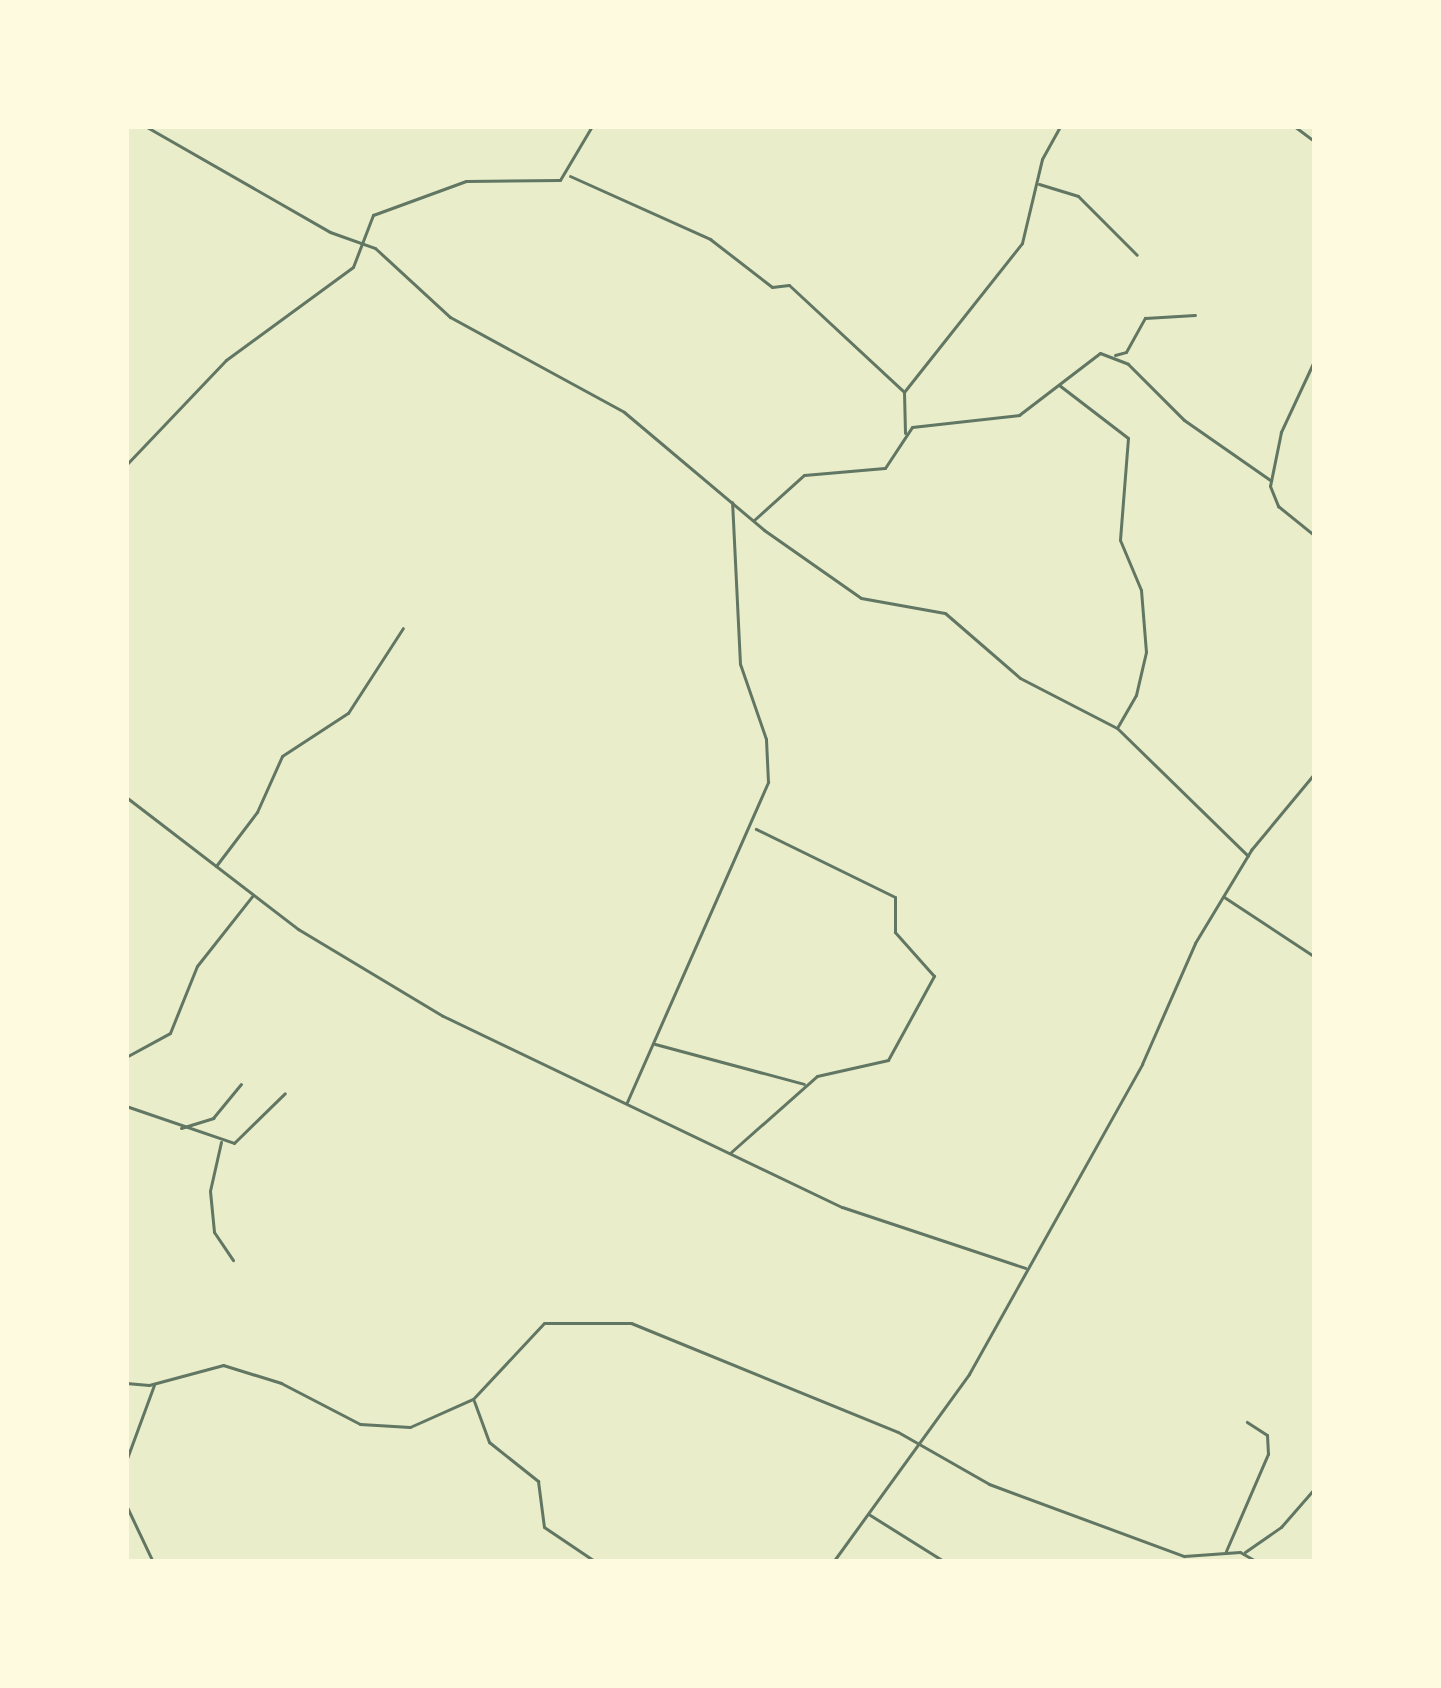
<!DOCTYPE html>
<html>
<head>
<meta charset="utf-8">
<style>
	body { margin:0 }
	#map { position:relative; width:1441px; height:1688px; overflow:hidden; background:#e9edc9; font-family:"Open Sans",sans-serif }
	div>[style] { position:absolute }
	.minor>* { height:3px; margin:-1.5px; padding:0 1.5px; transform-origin:1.5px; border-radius:1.5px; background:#617663 }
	span { translate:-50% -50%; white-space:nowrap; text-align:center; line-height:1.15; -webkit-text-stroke:12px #fefae0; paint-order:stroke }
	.frame { position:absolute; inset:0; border:129px solid #fefae0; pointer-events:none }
</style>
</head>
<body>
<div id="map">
	<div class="minor">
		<div style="left:145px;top:126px;width:213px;rotate:29.8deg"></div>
		<div style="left:330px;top:232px;width:48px;rotate:19.6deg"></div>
		<div style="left:375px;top:248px;width:102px;rotate:42.6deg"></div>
		<div style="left:450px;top:317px;width:198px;rotate:28.6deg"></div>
		<div style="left:624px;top:412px;width:183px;rotate:40.1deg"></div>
		<div style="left:764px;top:530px;width:118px;rotate:35deg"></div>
		<div style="left:861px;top:598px;width:85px;rotate:10.1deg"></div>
		<div style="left:945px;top:613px;width:99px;rotate:40.9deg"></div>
		<div style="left:1020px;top:678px;width:109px;rotate:27.3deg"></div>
		<div style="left:1117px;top:728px;width:183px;rotate:44.3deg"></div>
		<div style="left:1294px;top:126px;width:26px;rotate:37deg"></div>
		<div style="left:570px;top:176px;width:154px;rotate:24.2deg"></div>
		<div style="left:710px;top:239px;width:78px;rotate:37.7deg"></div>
		<div style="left:772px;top:287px;width:17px;rotate:-7deg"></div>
		<div style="left:789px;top:285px;width:157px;rotate:42.9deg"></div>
		<div style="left:1039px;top:184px;width:41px;rotate:17.1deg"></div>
		<div style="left:1078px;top:196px;width:83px;rotate:45deg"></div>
		<div style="left:1115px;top:355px;width:11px;rotate:-15deg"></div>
		<div style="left:1126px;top:352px;width:39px;rotate:-61deg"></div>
		<div style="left:1145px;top:318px;width:50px;rotate:-3.4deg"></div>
		<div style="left:1315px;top:359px;width:81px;rotate:115deg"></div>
		<div style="left:1281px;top:432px;width:55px;rotate:101.5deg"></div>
		<div style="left:1270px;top:486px;width:22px;rotate:68deg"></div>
		<div style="left:1278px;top:506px;width:48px;rotate:39deg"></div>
		<div style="left:1059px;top:385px;width:87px;rotate:37.5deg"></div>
		<div style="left:1128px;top:438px;width:102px;rotate:94.5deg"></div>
		<div style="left:1120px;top:540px;width:54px;rotate:67.2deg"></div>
		<div style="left:1141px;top:590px;width:62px;rotate:85.4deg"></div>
		<div style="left:1146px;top:652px;width:44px;rotate:103.1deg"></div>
		<div style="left:1136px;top:695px;width:36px;rotate:120deg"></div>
		<div style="left:905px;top:433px;width:41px;rotate:-91.4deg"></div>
		<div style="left:904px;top:392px;width:190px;rotate:-51.6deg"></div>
		<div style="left:1022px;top:243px;width:86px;rotate:-76.6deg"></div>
		<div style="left:1042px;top:159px;width:38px;rotate:-61deg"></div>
		<div style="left:126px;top:465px;width:145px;rotate:-46.4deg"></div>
		<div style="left:226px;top:360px;width:157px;rotate:-36.2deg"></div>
		<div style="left:353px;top:267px;width:56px;rotate:-69deg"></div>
		<div style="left:373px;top:215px;width:99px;rotate:-20.1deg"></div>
		<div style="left:466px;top:181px;width:94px;rotate:-0.6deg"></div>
		<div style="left:560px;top:180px;width:63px;rotate:-59.3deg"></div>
		<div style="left:754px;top:520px;width:67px;rotate:-42deg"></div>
		<div style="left:804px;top:475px;width:81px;rotate:-4.9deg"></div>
		<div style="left:885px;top:468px;width:49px;rotate:-56.6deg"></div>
		<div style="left:912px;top:427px;width:108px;rotate:-6.4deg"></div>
		<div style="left:1019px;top:415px;width:102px;rotate:-37.4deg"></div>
		<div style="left:1100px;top:353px;width:30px;rotate:21deg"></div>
		<div style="left:1128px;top:364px;width:79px;rotate:45deg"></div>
		<div style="left:1184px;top:420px;width:105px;rotate:34.9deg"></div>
		<div style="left:126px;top:797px;width:217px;rotate:37.5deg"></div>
		<div style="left:298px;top:929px;width:169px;rotate:31deg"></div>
		<div style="left:443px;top:1016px;width:442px;rotate:25.6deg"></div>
		<div style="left:842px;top:1207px;width:193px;rotate:18.4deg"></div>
		<div style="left:216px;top:866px;width:68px;rotate:-52.8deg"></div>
		<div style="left:257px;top:812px;width:61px;rotate:-65.9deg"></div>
		<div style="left:282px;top:756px;width:79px;rotate:-33.1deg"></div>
		<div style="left:348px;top:713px;width:101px;rotate:-57.1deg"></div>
		<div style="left:1224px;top:897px;width:109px;rotate:33.4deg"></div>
		<div style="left:655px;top:1044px;width:154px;rotate:15deg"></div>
		<div style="left:126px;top:1057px;width:50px;rotate:-28.6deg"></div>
		<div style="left:170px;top:1033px;width:72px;rotate:-68.1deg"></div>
		<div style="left:197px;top:966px;width:90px;rotate:-51.7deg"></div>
		<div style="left:627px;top:1102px;width:350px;rotate:-66.2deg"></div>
		<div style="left:768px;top:782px;width:43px;rotate:-92.7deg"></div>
		<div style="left:766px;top:739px;width:79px;rotate:-109.1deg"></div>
		<div style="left:740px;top:664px;width:162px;rotate:-92.8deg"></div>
		<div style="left:126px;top:1106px;width:114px;rotate:18.9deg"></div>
		<div style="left:234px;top:1143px;width:71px;rotate:-44.4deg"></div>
		<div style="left:181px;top:1128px;width:34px;rotate:-17deg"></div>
		<div style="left:213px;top:1118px;width:44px;rotate:-50.5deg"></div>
		<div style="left:221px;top:1142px;width:50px;rotate:102.7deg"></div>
		<div style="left:210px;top:1191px;width:41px;rotate:84.4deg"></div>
		<div style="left:214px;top:1232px;width:34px;rotate:56deg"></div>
		<div style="left:730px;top:1153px;width:116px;rotate:-41.5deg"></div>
		<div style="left:817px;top:1076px;width:73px;rotate:-12.7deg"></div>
		<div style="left:888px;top:1060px;width:96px;rotate:-61.3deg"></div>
		<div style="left:934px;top:976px;width:59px;rotate:-131.6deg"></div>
		<div style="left:895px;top:932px;width:35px;rotate:-90deg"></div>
		<div style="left:895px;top:897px;width:155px;rotate:-153.9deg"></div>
		<div style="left:126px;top:1383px;width:23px;rotate:5deg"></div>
		<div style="left:149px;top:1385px;width:77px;rotate:-15.1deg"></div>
		<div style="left:223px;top:1365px;width:61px;rotate:17.2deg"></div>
		<div style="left:281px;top:1383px;width:89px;rotate:27.4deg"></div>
		<div style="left:360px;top:1424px;width:50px;rotate:3.4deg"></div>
		<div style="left:410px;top:1427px;width:69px;rotate:-24deg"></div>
		<div style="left:473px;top:1399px;width:104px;rotate:-46.9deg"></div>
		<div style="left:544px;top:1323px;width:87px"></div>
		<div style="left:631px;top:1323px;width:288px;rotate:22.2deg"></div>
		<div style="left:898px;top:1432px;width:105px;rotate:29.7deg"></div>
		<div style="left:989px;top:1484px;width:208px;rotate:20.3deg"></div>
		<div style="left:1184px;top:1556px;width:56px;rotate:-4.1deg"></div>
		<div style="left:1240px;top:1552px;width:20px;rotate:30deg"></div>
		<div style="left:474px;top:1401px;width:44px;rotate:69.9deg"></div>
		<div style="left:489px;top:1442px;width:63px;rotate:38.5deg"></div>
		<div style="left:538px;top:1481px;width:46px;rotate:82.6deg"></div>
		<div style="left:544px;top:1527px;width:63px;rotate:33.9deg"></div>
		<div style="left:126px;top:1461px;width:81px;rotate:-69.8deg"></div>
		<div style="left:126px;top:1505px;width:63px;rotate:64.7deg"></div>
		<div style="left:870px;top:1515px;width:89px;rotate:32.1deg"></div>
		<div style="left:1226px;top:1551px;width:106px;rotate:-66.6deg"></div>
		<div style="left:1268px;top:1454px;width:19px;rotate:-93deg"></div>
		<div style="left:1267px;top:1435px;width:24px;rotate:-147deg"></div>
		<div style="left:1245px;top:1552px;width:44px;rotate:-34.8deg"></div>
		<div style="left:1281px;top:1527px;width:52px;rotate:-48.9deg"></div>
		<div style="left:833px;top:1562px;width:232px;rotate:-54.1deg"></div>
		<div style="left:969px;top:1374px;width:355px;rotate:-60.8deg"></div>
		<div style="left:1142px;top:1064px;width:132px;rotate:-66.3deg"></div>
		<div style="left:1195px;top:943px;width:109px;rotate:-58.9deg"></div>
		<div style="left:1251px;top:850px;width:100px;rotate:-50.3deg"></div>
	</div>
	<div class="frame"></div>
</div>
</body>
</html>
